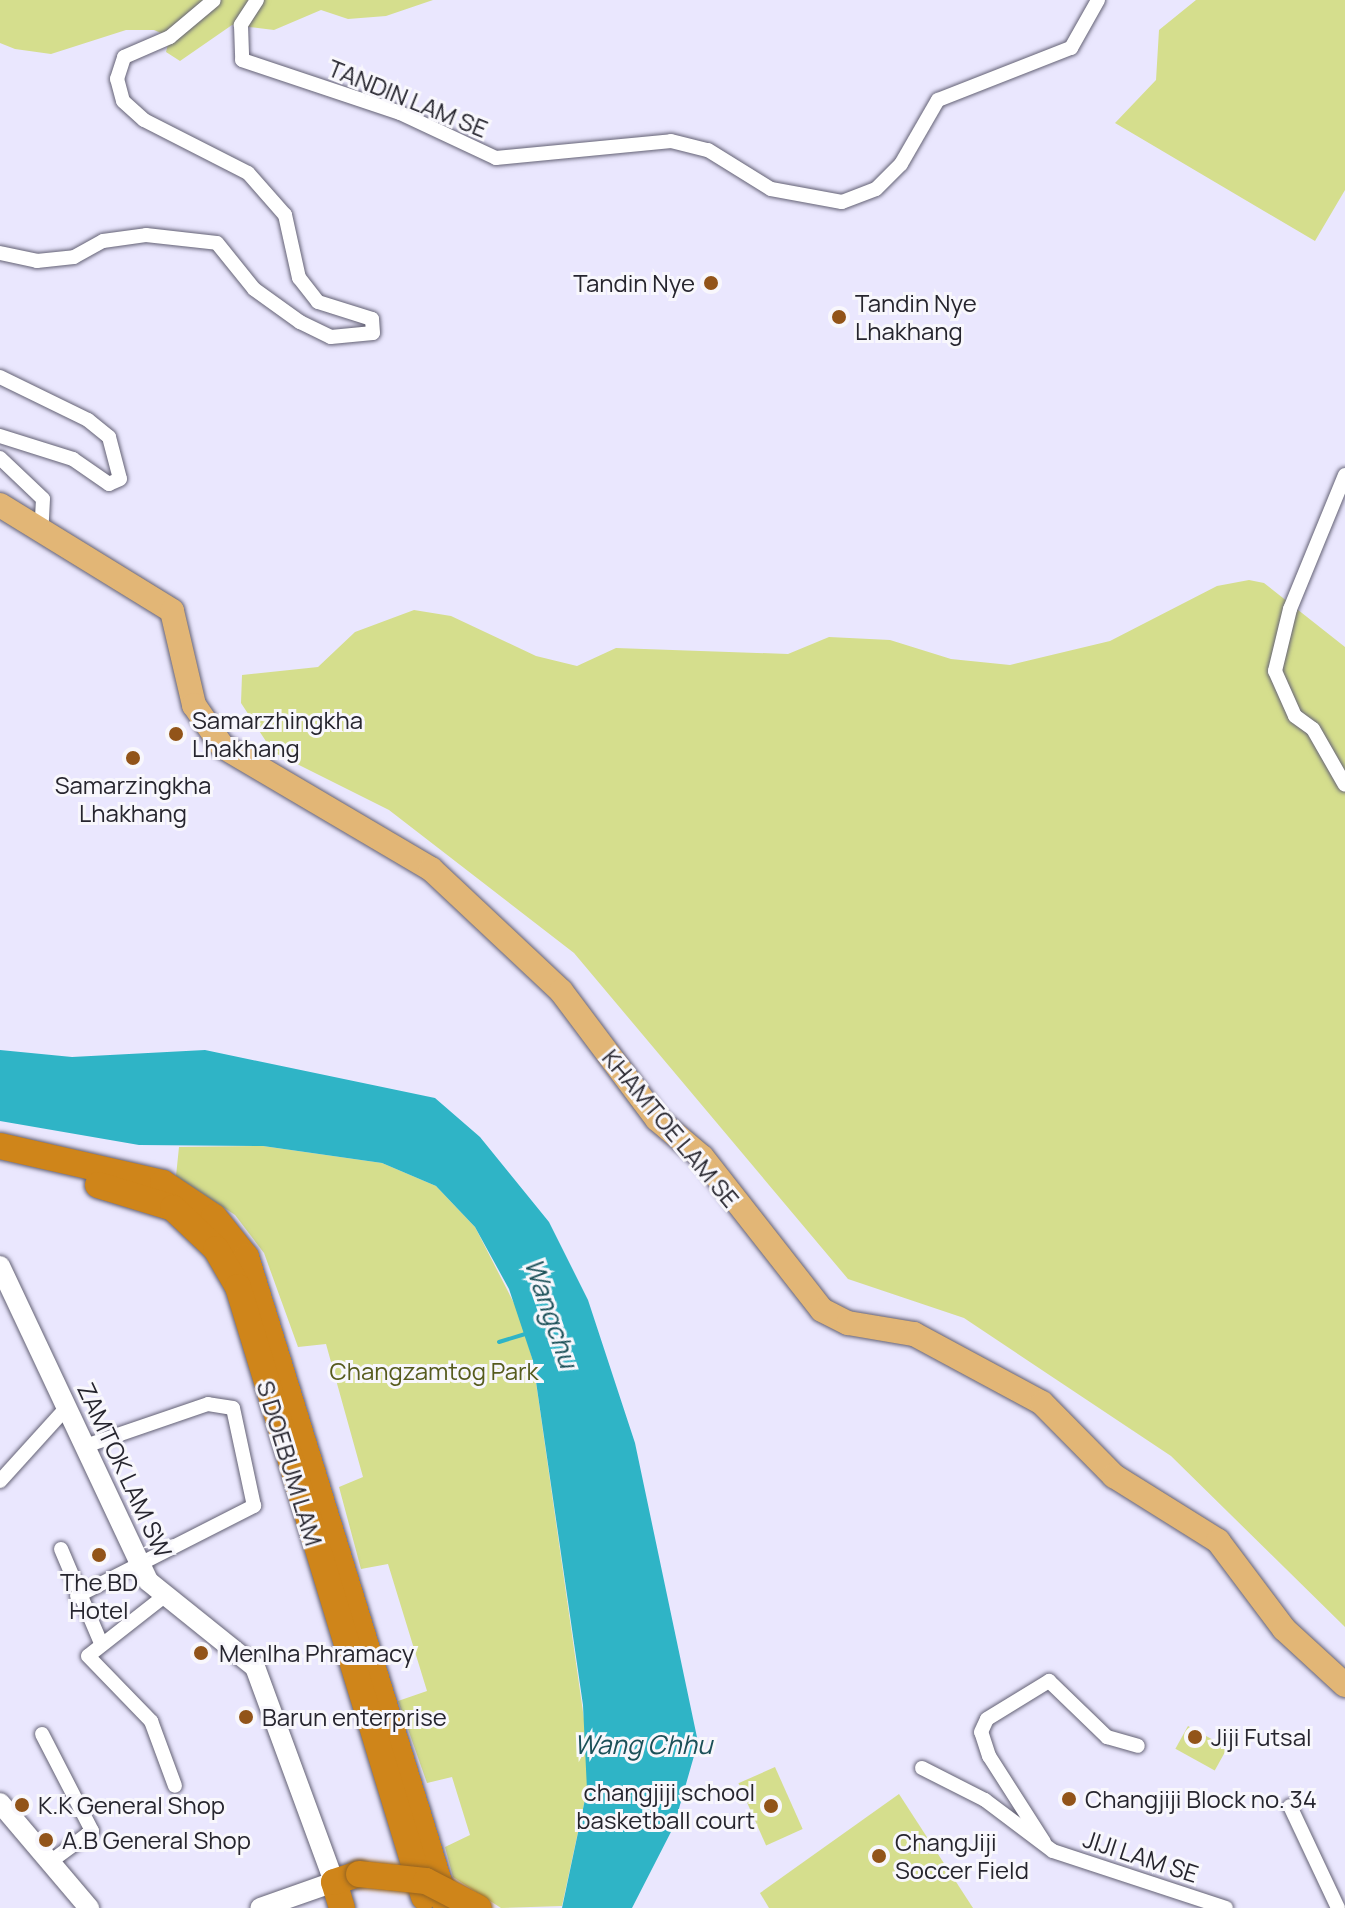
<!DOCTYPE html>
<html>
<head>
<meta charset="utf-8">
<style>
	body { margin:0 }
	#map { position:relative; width:1345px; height:1908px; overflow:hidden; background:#eae7fe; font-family:Manrope,sans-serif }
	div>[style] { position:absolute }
	.green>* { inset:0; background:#d5de8d; transform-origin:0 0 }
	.water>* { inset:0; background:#2fb4c6 }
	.stream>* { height:4px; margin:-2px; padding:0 2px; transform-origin:2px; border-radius:2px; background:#2fb4c6 }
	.roads { filter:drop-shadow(0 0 2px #636174) drop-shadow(0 0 2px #636174) }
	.street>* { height:14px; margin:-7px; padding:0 7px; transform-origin:7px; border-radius:7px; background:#fff }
	.secondary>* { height:20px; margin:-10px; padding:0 10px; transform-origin:10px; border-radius:10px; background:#fff }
	.primary>* { height:24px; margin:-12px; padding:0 12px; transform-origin:12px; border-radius:12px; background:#e2b676 }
	.highway>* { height:26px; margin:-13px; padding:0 13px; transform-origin:13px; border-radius:13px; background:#cf851a }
	.bridges { filter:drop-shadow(0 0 2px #946321) drop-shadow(0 0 2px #946321) }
	.highway-bridge>* { height:26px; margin:-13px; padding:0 13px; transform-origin:13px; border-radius:13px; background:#cf851a }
	.dots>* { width:22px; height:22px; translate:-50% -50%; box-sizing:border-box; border:4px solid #f8f7fc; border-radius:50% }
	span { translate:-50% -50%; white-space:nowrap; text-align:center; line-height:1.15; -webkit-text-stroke:6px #f8f7fc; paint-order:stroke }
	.street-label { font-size:24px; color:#26252e }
	.poi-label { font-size:24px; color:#26252e }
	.right { translate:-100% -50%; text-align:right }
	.left { translate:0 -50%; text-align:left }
	.park-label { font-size:24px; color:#565b1d }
	.water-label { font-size:26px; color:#1b5058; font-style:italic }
</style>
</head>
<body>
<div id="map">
	<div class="green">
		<div style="clip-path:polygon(0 0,433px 0,386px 16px,348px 19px,321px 10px,274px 30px,232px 25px,180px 61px,166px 52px,170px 37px,154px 30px,126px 30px,51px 54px,15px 49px,0 43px)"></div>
		<div style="clip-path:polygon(1196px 0,1345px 0,1345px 190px,1315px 241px,1115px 123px,1156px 80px,1159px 30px)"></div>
		<div style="clip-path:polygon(1249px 580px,1264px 583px,1345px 647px,1345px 1627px,1171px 1456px,964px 1318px,848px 1279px,574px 953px,389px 810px,273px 752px,241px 703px,242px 675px,318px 667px,355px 632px,414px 610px,451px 616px,536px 656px,577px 666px,616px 648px,788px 654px,829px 637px,890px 640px,951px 659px,1010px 665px,1110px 641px,1217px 586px)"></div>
		<div style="clip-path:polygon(263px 1146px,382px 1163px,436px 1186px,475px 1227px,518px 1311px,533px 1361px,587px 1740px,587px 1790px,562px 1906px,501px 1908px,453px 1877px,445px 1847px,470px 1835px,452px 1777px,427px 1783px,398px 1701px,427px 1691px,388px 1564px,361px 1569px,339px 1487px,363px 1477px,326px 1344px,298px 1347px,264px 1253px,235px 1215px,176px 1176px,179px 1147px)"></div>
		<div style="left:1188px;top:1726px;width:45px;height:26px;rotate:29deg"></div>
		<div style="left:775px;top:1767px;width:68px;height:40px;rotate:66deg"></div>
		<div style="clip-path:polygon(899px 1794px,973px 1908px,769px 1908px,760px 1893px)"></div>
	</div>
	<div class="water">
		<div style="clip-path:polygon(0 1050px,72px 1057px,205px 1050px,435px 1098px,480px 1137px,549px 1222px,588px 1300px,635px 1443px,698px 1742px,674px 1826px,632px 1908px,562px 1908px,587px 1790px,583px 1705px,533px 1361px,509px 1289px,475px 1227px,436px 1186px,382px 1163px,263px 1146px,139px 1145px,0 1121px)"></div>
	</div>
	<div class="stream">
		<div style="left:499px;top:1342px;width:30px;rotate:-17deg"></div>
	</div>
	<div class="roads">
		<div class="street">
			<div style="left:257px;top:0;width:30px;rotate:123deg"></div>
			<div style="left:241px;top:25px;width:35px;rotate:88deg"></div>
			<div style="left:242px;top:60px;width:167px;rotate:18.5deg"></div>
			<div style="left:400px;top:113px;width:106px;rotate:25.1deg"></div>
			<div style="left:496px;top:158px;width:176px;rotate:-5.5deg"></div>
			<div style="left:671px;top:141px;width:38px;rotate:14deg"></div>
			<div style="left:708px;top:150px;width:74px;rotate:31.8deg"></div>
			<div style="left:771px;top:189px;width:72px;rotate:10.4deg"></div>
			<div style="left:842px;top:202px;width:36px;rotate:-21deg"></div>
			<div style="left:876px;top:189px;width:35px;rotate:-45deg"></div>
			<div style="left:901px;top:164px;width:74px;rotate:-60deg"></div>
			<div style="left:938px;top:100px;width:143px;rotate:-21.4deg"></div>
			<div style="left:1071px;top:48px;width:55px;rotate:-60.6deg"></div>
			<div style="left:0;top:253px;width:38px;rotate:12deg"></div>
			<div style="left:37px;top:261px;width:37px;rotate:-6deg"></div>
			<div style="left:74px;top:257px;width:33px;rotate:-29deg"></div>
			<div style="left:103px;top:241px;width:43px;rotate:-7.9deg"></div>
			<div style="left:146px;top:235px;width:71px;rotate:6.4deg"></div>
			<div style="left:217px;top:243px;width:59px;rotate:51.2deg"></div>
			<div style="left:254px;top:289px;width:57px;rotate:35.7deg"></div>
			<div style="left:300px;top:322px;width:34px;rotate:26deg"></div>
			<div style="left:331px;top:337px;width:42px;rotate:-5.4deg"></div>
			<div style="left:373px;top:333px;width:14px;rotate:-94deg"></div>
			<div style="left:372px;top:319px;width:57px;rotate:-162.5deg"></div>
			<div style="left:318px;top:302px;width:31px;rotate:-128deg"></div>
			<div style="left:299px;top:278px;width:65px;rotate:-102.5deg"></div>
			<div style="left:285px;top:215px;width:56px;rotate:-131.4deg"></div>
			<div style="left:248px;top:173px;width:117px;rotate:-153deg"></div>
			<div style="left:144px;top:120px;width:28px;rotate:-138deg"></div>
			<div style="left:123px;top:101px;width:23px;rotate:-105deg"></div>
			<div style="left:117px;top:79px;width:23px;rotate:-72deg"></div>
			<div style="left:124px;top:57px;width:50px;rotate:-23.5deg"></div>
			<div style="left:170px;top:37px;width:57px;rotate:-40.1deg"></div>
			<div style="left:0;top:377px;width:98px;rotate:26deg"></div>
			<div style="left:88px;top:420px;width:27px;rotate:39deg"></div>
			<div style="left:109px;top:437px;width:43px;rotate:75.3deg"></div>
			<div style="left:120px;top:479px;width:12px;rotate:156deg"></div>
			<div style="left:109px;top:484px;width:44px;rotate:-145.2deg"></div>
			<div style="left:73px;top:459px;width:77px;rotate:-162.5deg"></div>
			<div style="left:0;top:458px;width:59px;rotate:43.6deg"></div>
			<div style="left:43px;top:499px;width:35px;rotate:93deg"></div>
			<div style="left:1345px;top:475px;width:145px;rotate:112.3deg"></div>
			<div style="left:1290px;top:609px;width:64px;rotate:103.6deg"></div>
			<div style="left:1275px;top:671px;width:49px;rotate:66deg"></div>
			<div style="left:1295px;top:716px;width:22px;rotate:36deg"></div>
			<div style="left:1313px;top:729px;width:64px;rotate:60.3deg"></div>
			<div style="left:0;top:1481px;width:101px;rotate:-47.8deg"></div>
			<div style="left:61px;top:1549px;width:100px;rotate:67deg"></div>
			<div style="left:167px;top:1594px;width:100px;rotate:141.9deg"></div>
			<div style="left:88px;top:1656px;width:91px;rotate:45.9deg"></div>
			<div style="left:151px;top:1721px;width:69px;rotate:69.7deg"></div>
			<div style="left:77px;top:1596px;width:199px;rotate:-27deg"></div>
			<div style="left:254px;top:1506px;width:100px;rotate:-102.1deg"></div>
			<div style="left:233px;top:1408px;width:25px;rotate:-171deg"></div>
			<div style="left:208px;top:1404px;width:130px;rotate:161.1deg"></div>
			<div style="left:42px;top:1734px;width:109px;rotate:62.7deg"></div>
			<div style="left:92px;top:1831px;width:52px;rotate:143.6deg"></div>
			<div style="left:922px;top:1768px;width:71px;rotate:26.9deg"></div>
			<div style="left:985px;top:1800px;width:85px;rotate:36.9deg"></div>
			<div style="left:1053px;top:1851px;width:182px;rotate:18.2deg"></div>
			<div style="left:1290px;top:1806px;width:113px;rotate:64.8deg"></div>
			<div style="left:1044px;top:1842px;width:102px;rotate:-122.6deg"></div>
			<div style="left:989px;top:1756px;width:25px;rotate:-108deg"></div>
			<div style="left:981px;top:1732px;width:14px;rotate:-65deg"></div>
			<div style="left:987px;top:1719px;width:73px;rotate:-31.5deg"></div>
			<div style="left:1049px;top:1681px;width:81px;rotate:44deg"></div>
			<div style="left:1107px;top:1737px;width:32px;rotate:16deg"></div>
		</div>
		<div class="secondary">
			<div style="left:0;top:1266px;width:348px;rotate:64.8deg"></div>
			<div style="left:148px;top:1581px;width:137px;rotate:38.8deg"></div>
			<div style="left:255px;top:1667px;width:229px;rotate:69.8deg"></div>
			<div style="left:334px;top:1882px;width:78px;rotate:160.6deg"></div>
			<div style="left:0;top:1803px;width:138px;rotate:49.7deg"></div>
		</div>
		<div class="primary">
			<div style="left:0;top:505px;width:202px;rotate:31.6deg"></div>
			<div style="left:172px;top:611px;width:97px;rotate:76.8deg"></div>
			<div style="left:194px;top:705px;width:50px;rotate:55.7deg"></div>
			<div style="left:222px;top:746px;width:243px;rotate:30.5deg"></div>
			<div style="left:431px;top:869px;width:178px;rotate:43.2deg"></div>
			<div style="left:561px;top:991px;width:160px;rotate:53.1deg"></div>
			<div style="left:657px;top:1119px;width:59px;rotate:40.2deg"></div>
			<div style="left:702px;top:1157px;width:194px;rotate:51.9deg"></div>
			<div style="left:822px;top:1310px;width:29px;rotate:27deg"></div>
			<div style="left:848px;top:1323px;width:67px;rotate:9.5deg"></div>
			<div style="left:914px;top:1334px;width:145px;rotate:28.3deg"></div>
			<div style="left:1042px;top:1403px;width:103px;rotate:45.4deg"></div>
			<div style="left:1114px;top:1476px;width:123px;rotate:32deg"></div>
			<div style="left:1218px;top:1541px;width:110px;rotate:53.1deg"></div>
			<div style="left:1284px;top:1629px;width:83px;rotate:42.6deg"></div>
		</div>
		<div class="highway">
			<div style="left:0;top:1146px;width:167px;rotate:12.8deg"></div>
			<div style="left:163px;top:1183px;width:61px;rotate:33.7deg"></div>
			<div style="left:214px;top:1217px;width:51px;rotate:51.3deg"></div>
			<div style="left:246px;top:1257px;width:681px;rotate:72.84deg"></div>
			<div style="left:98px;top:1185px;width:78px;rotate:17deg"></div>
			<div style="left:173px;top:1208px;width:59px;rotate:43.6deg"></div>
			<div style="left:216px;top:1249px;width:44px;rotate:59.9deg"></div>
			<div style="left:238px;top:1287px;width:638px;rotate:73.04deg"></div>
			<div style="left:342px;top:1908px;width:27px;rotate:-107deg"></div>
			<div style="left:334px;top:1882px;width:26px;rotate:-18deg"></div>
		</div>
	</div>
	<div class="bridges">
		<div class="highway-bridge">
			<div style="left:359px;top:1874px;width:67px;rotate:6deg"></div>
			<div style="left:426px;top:1881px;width:59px;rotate:27.4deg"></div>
		</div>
	</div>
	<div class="dots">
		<div style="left:711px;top:283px;background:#925419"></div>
		<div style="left:839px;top:317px;background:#925419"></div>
		<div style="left:176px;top:734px;background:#925419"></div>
		<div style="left:133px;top:758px;background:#925419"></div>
		<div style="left:99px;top:1555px;background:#925419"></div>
		<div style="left:201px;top:1653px;background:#925419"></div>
		<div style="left:246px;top:1717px;background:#925419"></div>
		<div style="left:1195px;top:1737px;background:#925419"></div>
		<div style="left:1069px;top:1799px;background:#925419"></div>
		<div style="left:22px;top:1805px;background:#925419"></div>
		<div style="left:771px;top:1806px;background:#925419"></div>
		<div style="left:46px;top:1840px;background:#925419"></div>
		<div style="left:879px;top:1856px;background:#925419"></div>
	</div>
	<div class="street-label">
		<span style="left:408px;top:98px;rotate:22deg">TANDIN LAM SE</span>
		<span style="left:671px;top:1128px;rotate:50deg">KHAMTOE LAM SE</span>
		<span style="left:290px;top:1463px;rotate:73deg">S DOEBUM LAM</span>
		<span style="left:125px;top:1470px;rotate:65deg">ZAMTOK LAM SW</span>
		<span style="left:1141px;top:1856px;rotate:18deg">JIJI LAM SE</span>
	</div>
	<div class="poi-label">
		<span class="right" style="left:695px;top:283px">Tandin Nye</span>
		<span class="left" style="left:855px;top:317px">Tandin Nye<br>Lhakhang</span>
		<span class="left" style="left:192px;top:734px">Samarzhingkha<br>Lhakhang</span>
		<span style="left:133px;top:799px">Samarzingkha<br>Lhakhang</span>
		<span style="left:99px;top:1596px">The BD<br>Hotel</span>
		<span class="left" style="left:219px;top:1653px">Menlha Phramacy</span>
		<span class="left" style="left:262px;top:1717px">Barun enterprise</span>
		<span class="left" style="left:1211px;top:1737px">Jiji Futsal</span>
		<span class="right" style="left:755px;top:1806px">changjiji school<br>basketball court</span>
		<span class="left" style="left:1085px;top:1799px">Changjiji Block no. 34</span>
		<span class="left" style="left:38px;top:1805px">K.K General Shop</span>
		<span class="left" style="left:62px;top:1840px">A.B General Shop</span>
		<span class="left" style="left:895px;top:1856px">ChangJiji<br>Soccer Field</span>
	</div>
	<div class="park-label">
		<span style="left:434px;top:1371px">Changzamtog Park</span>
	</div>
	<div class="water-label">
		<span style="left:551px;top:1313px;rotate:71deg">Wangchu</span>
		<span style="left:643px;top:1745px">Wang Chhu</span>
	</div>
</div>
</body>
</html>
